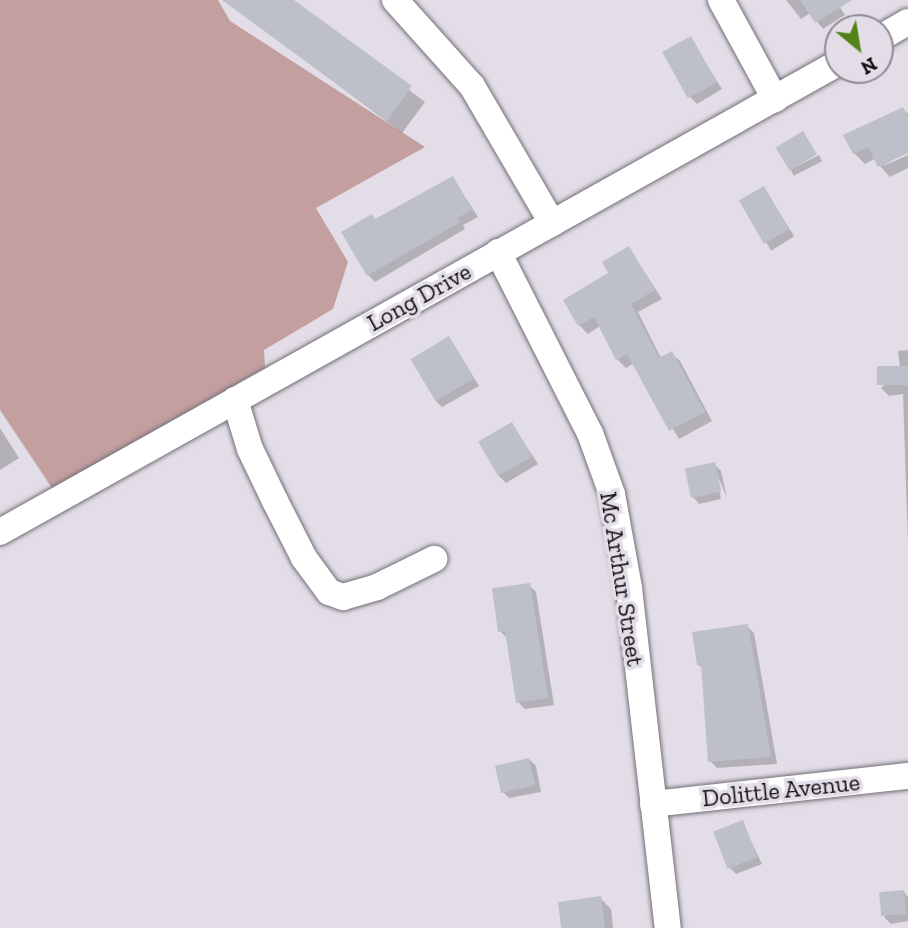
<!DOCTYPE html>
<html>
<head>
<meta charset="utf-8">
<style>
	body { margin:0 }
	#map { position:relative; width:908px; height:928px; overflow:hidden; background:#e2dde7; font-family:"Zilla Slab",serif }
	div>[style] { position:absolute }
	.forest>* { inset:0; background:#c39fa0 }
	.shadow>* { inset:0; background:#0003; transform-origin:0 0 }
	.building>* { inset:0; background:#bdc0c9; transform-origin:0 0 }
	.roads { filter:drop-shadow(0 0 2px #736f77) drop-shadow(0 0 2px #736f77) }
	.minor>* { height:26px; margin:-13px; padding:0 13px; transform-origin:13px; border-radius:13px; background:#fff }
	span { translate:-50% -50%; white-space:nowrap; text-align:center; line-height:1.15; -webkit-text-stroke:7px #e2dde7; paint-order:stroke }
	.street-label { font-size:24px; color:#121014 }
	.north { position:absolute; left:824px; top:14px; width:70px; height:70px; box-sizing:border-box; background:#e2dde7; border:2px solid #8f8b93; border-radius:50%; rotate:150deg; font-size:19px; font-weight:700; line-height:28px; text-align:center; color:#121014 }
	.north::after { content:''; display:block; margin:auto; width:24px; height:32px; background:#518316; clip-path:polygon(50% 0,100% 100%,50% 72%,0 100%) }
</style>
</head>
<body>
<div id="map">
	<div class="forest">
		<div style="clip-path:polygon(0 0,218px 0,230px 21px,425px 147px,316px 208px,348px 262px,333px 309px,264px 350px,265px 368px,52px 488px,0 410px)"></div>
	</div>
	<div class="shadow">
		<div style="clip-path:polygon(291px 0,425px 102px,402px 133px,227px 2px)"></div>
		<div style="clip-path:polygon(786px 0,835px 0,845px 15px,823px 29px,810px 13px,801px 19px)"></div>
		<div style="clip-path:polygon(690px 38px,722px 89px,697px 104px,690px 97px)"></div>
		<div style="clip-path:polygon(903px 109px,908px 114px,908px 151px,881px 167px,908px 155px,908px 168px,890px 177px,880px 166px,876px 158px,865px 164px,854px 153px)"></div>
		<div style="left:819px;top:155px;width:7px;height:32px;rotate:63deg"></div>
		<div style="clip-path:polygon(453px 178px,478px 217px,463px 225px,465px 229px,375px 282px,368px 275px,376px 221px)"></div>
		<div style="left:764px;top:188px;width:57px;height:27px;rotate:58deg"></div>
		<div style="clip-path:polygon(629px 248px,662px 299px,638px 312px,661px 358px,671px 353px,680px 361px,712px 421px,679px 439px,634px 363px,626px 368px,617px 359px,600px 326px,588px 334px,579px 325px)"></div>
		<div style="clip-path:polygon(449px 338px,479px 386px,442px 407px,435px 400px)"></div>
		<div style="clip-path:polygon(908px 350px,908px 545px,903px 394px,889px 396px,881px 388px,900px 368px,898px 351px)"></div>
		<div style="clip-path:polygon(512px 424px,538px 464px,506px 483px,499px 476px)"></div>
		<div style="clip-path:polygon(0 428px,19px 458px,0 470px)"></div>
		<div style="clip-path:polygon(714px 464px,721px 471px,727px 498px,715px 469px,721px 499px,699px 504px,693px 497px)"></div>
		<div style="clip-path:polygon(529px 585px,536px 592px,554px 705px,525px 709px,518px 702px,507px 638px,500px 631px)"></div>
		<div style="clip-path:polygon(747px 626px,754px 633px,777px 764px,717px 768px,710px 761px,703px 669px,698px 664px)"></div>
		<div style="clip-path:polygon(529px 759px,536px 766px,541px 792px,509px 798px,502px 791px)"></div>
		<div style="clip-path:polygon(742px 822px,762px 864px,736px 874px,729px 867px)"></div>
		<div style="clip-path:polygon(903px 891px,908px 897px,908px 921px,891px 924px,884px 917px)"></div>
		<div style="clip-path:polygon(600px 898px,611px 909px,613px 928px,562px 928px)"></div>
	</div>
	<div class="building">
		<div style="clip-path:polygon(222px 0,294px 0,412px 86px,387px 121px)"></div>
		<div style="clip-path:polygon(800px 0,852px 0,815px 23px)"></div>
		<div style="left:691px;top:36px;width:53px;height:33px;rotate:61deg"></div>
		<div style="clip-path:polygon(903px 107px,908px 117px,908px 153px,878px 167px,868px 147px,853px 154px,843px 135px)"></div>
		<div style="left:803px;top:131px;width:27px;height:32px;rotate:59deg"></div>
		<div style="clip-path:polygon(453px 176px,472px 210px,457px 218px,460px 222px,367px 276px,341px 232px,372px 214px,375px 219px)"></div>
		<div style="left:764px;top:186px;width:50px;height:29px;rotate:60deg"></div>
		<div style="clip-path:polygon(629px 246px,655px 290px,631px 304px,659px 358px,672px 351px,705px 412px,669px 431px,627px 354px,616px 360px,594px 317px,578px 326px,563px 300px,608px 273px,602px 262px)"></div>
		<div style="left:449px;top:336px;width:49px;height:45px;rotate:59deg"></div>
		<div style="left:908px;top:366px;width:19px;height:31px;rotate:90deg"></div>
		<div style="left:512px;top:422px;width:40px;height:39px;rotate:60deg"></div>
		<div style="left:715px;top:462px;width:30px;height:31px;rotate:78deg"></div>
		<div style="clip-path:polygon(530px 583px,548px 698px,516px 703px,505px 631px,498px 632px,492px 588px)"></div>
		<div style="clip-path:polygon(748px 624px,771px 757px,708px 762px,701px 664px,697px 665px,692px 632px)"></div>
		<div style="left:529px;top:758px;width:28px;height:35px;rotate:77deg"></div>
		<div style="left:743px;top:820px;width:40px;height:32px;rotate:69deg"></div>
		<div style="left:904px;top:890px;width:24px;height:25px;rotate:85deg"></div>
		<div style="clip-path:polygon(601px 896px,605px 928px,561px 928px,558px 902px)"></div>
	</div>
	<div class="roads">
		<div class="minor">
			<div style="left:395px;top:0;width:115px;rotate:48.2deg"></div>
			<div style="left:472px;top:86px;width:159px;rotate:59.7deg"></div>
			<div style="left:721px;top:0;width:113px;rotate:61.4deg"></div>
			<div style="left:880px;top:38px;width:32px;rotate:-30deg"></div>
			<div style="left:498px;top:252px;width:203px;rotate:63.1deg"></div>
			<div style="left:590px;top:433px;width:65px;rotate:70.2deg"></div>
			<div style="left:612px;top:494px;width:96px;rotate:79.7deg"></div>
			<div style="left:629px;top:588px;width:342px;rotate:83.5deg"></div>
			<div style="left:235px;top:400px;width:51px;rotate:73deg"></div>
			<div style="left:250px;top:449px;width:58px;rotate:64.3deg"></div>
			<div style="left:275px;top:501px;width:64px;rotate:63deg"></div>
			<div style="left:304px;top:558px;width:42px;rotate:53.7deg"></div>
			<div style="left:329px;top:592px;width:15px;rotate:20deg"></div>
			<div style="left:343px;top:597px;width:35px;rotate:-16deg"></div>
			<div style="left:377px;top:587px;width:64px;rotate:-26.2deg"></div>
			<div style="left:0;top:532px;width:960px;rotate:-29.23deg"></div>
			<div style="left:653px;top:804px;width:257px;rotate:-6.3deg"></div>
		</div>
	</div>
	<div class="street-label">
		<span style="left:419px;top:297px;rotate:-29deg">Long Drive</span>
		<span style="left:622px;top:579px;rotate:81deg">Mc Arthur Street</span>
		<span style="left:781px;top:790px;rotate:-6deg">Dolittle Avenue</span>
	</div>
	<div class="north">N</div>
</div>
</body>
</html>
